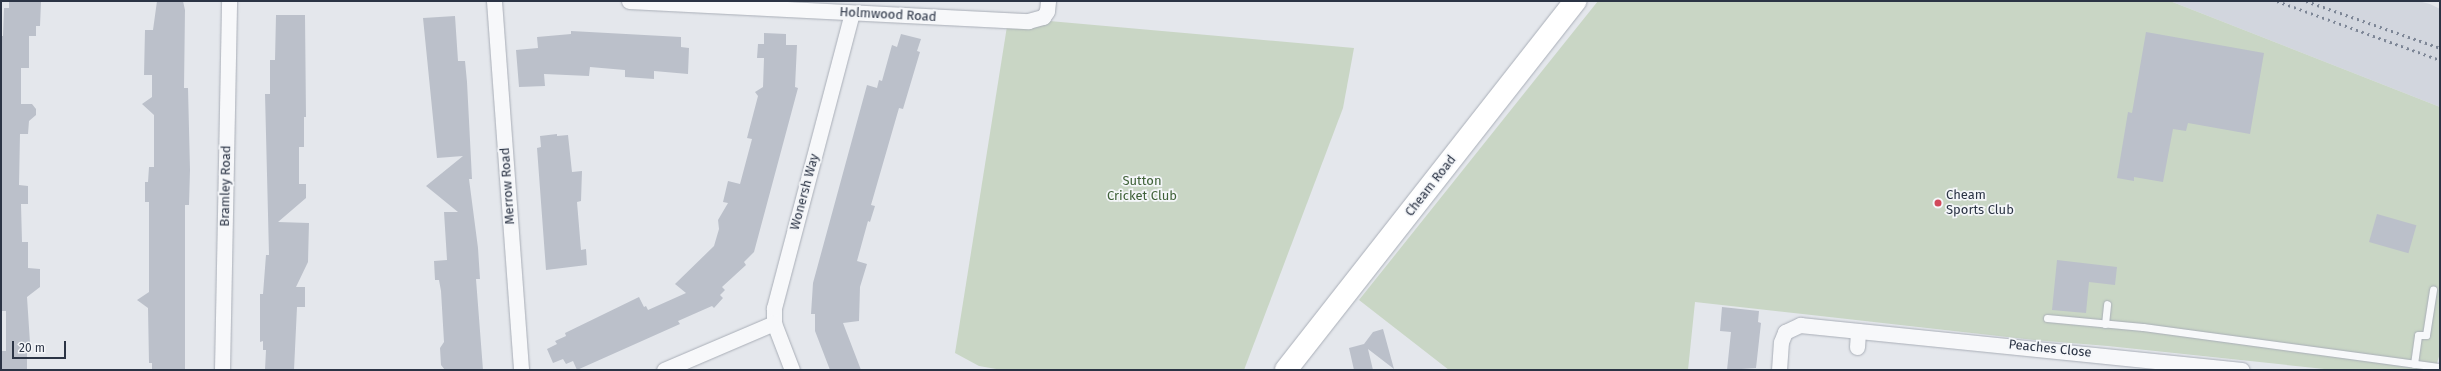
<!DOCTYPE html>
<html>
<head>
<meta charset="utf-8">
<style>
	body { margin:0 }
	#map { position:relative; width:2441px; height:371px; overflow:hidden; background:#e4e7ec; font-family:"Fira Sans",sans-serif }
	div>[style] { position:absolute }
	.built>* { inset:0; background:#d2d6de }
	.green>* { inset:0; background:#c9d6c5 }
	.building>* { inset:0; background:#bbc0ca; transform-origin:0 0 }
	.roads { filter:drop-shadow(0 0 1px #a9aeb7) drop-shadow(0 0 1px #a9aeb7) }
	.lane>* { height:7px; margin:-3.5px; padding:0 3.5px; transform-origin:3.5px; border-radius:3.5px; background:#f7f8fa }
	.street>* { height:15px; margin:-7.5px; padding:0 7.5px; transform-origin:7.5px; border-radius:7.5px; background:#f7f8fa }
	.highway>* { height:22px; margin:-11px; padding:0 11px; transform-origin:11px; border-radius:11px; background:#fff }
	.rail>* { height:3px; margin-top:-1.5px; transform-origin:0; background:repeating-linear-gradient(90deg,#7d8696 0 2px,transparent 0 6px) }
	.dots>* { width:11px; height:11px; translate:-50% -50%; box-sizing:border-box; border:2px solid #f4f6f9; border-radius:50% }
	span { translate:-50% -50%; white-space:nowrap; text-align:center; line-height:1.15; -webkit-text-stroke:3.5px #f4f6f9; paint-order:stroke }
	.street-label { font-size:13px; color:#2b3445 }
	.park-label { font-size:13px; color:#3f6138 }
	.poi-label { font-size:13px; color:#2b3445 }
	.left { translate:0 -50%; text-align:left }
	.frame { position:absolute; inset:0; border:2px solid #2b3445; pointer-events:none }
	.scale { position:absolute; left:12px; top:341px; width:54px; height:18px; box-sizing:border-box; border:2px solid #2b3445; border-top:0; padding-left:5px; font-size:12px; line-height:14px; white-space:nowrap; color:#2b3445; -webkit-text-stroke:3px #f4f6f9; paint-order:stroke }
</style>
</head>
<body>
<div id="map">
	<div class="built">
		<div style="clip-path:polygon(2170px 1px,2418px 1px,2430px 4px,2440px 9px,2440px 107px)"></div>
	</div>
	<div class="green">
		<div style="clip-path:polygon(1598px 1px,2170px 1px,2440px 107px,2440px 353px,2435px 370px,2334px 370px,2108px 346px,2034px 340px,1695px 302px,1688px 370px,1449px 370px,1359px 300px)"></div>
		<div style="clip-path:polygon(1008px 20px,1038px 20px,1354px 48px,1343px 108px,1244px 370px,1002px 370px,979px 366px,955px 353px)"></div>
	</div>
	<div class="building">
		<div style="clip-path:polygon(9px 1px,41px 2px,40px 26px,36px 26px,36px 36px,29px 36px,29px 68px,21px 68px,21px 104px,32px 104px,36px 109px,36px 115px,29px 121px,28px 134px,20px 134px,19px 185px,28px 186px,28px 204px,21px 204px,22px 242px,28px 242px,28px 268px,40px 269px,40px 287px,27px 297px,30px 343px,27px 343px,27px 370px,1px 370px,1px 351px,6px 351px,6px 311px,1px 311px,1px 36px,3px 36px,4px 8px,9px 8px)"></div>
		<div style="clip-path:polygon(157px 1px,183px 1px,185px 10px,184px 88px,188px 88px,190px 170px,189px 205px,185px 205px,185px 370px,152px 370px,152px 363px,149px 363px,148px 308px,137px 300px,149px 292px,149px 202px,145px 202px,145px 182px,148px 182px,149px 167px,154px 167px,154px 115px,142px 104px,152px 97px,152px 75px,144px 75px,145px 30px,153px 30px)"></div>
		<div style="clip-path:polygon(276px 15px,305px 15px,306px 117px,304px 117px,304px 147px,299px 147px,299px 184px,306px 184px,306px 198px,278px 222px,309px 223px,308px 262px,296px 287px,305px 287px,305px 307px,297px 307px,294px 370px,265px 370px,266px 350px,263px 350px,263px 341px,260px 342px,260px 294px,263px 294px,266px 255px,269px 255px,265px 94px,270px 94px,270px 60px,275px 60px)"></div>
		<div style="clip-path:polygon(455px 16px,458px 61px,465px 61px,467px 82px,472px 179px,469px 179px,478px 248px,480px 279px,476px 279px,483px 370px,445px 370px,441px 365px,440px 348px,444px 342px,441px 291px,439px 280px,435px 280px,434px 261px,447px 260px,444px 212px,458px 212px,426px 186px,463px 156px,437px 158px,423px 18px)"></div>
		<div style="clip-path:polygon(571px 31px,681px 37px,681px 47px,689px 48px,688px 74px,654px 71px,654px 79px,625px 77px,625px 70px,590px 67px,589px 76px,544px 74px,545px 86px,519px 87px,516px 50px,538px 48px,537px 37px,571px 34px)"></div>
		<div style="clip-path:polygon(2146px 32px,2264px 53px,2250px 134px,2188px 123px,2186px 131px,2173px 129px,2163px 182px,2134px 177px,2134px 181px,2117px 178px,2128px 112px,2132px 113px)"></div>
		<div style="clip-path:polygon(764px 33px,786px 34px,786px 45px,797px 45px,795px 87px,798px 88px,754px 252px,744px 262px,746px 265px,722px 287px,725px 290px,720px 295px,723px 298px,714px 308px,712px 306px,678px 321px,680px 324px,577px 370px,573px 361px,566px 364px,563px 359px,553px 363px,547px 349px,557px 344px,555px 341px,566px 336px,565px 333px,639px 297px,644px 307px,646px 306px,648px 310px,686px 293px,675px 284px,714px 246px,719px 229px,718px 220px,728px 203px,723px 202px,728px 181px,740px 184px,752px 139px,747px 138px,758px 96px,755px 92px,763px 87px,764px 58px,757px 58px,758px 44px,764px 44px)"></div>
		<div style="clip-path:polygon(901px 34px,921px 39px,917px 51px,920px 52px,903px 109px,899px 108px,871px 205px,875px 206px,870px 222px,868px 221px,857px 261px,867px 264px,860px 287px,859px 321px,843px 323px,861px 370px,830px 370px,815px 331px,815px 314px,811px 314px,813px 283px,867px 85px,877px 88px,879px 80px,882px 81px,892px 45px,897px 47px)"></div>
		<div style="clip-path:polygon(557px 134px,557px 136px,568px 135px,572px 172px,582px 171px,581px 201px,577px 202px,581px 250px,586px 249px,587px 265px,546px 270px,537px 148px,541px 147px,540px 136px)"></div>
		<div style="left:2377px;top:214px;width:41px;height:29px;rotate:16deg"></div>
		<div style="clip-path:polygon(2057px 260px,2117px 267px,2115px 285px,2089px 282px,2086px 313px,2052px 310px)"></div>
		<div style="clip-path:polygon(1722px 307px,1759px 311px,1758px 322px,1761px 323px,1756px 368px,1727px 370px,1731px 332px,1720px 331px)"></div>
		<div style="clip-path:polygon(1383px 329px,1394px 369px,1368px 349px,1373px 370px,1354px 370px,1349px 348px,1364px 344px,1373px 332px)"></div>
	</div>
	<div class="roads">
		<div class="lane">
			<div style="left:2047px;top:318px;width:96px;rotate:5.4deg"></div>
			<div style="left:2143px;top:327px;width:300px;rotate:7.7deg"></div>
			<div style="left:2105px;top:324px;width:20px;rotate:-84deg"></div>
			<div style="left:2414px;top:364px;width:29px;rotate:-82deg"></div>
			<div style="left:2418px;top:335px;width:8px"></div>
			<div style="left:2426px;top:335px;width:46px;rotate:-81.2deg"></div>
		</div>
		<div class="street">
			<div style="left:494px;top:1px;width:370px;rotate:85.8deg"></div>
			<div style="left:629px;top:1px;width:400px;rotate:2.9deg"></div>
			<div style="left:1028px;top:21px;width:16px;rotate:-15deg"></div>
			<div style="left:1043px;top:17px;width:7px;rotate:-56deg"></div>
			<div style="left:1047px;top:11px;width:10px;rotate:-84deg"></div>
			<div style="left:1857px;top:347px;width:16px;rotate:-86deg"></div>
			<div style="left:222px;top:370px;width:369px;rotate:-88.9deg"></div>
			<div style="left:664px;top:370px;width:120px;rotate:-23.1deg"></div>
			<div style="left:792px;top:370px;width:50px;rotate:-111deg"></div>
			<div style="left:774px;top:323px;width:15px;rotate:-90deg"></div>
			<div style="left:774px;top:308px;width:305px;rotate:-75.2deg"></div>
			<div style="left:1779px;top:370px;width:28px;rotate:-86deg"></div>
			<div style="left:1781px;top:342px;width:11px;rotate:-68deg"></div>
			<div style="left:1785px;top:332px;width:17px;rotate:-25deg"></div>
			<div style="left:1800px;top:325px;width:444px;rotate:5.8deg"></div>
		</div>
		<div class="highway">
			<div style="left:1286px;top:370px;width:469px;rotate:-51.9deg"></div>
		</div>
	</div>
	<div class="rail">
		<div style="left:2277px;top:1px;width:173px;rotate:19.9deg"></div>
		<div style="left:2306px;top:1px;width:142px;rotate:19.3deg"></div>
	</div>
	<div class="dots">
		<div style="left:1938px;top:203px;background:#d1495b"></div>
	</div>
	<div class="street-label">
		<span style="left:888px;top:15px;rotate:3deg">Holmwood Road</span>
		<span style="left:226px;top:186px;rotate:-89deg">Bramley Road</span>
		<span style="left:508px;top:186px;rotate:-94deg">Merrow Road</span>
		<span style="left:1431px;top:186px;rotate:-52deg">Cheam Road</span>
		<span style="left:805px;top:192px;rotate:-75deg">Wonersh Way</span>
		<span style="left:2050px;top:349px;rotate:6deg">Peaches Close</span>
	</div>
	<div class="park-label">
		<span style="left:1142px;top:189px">Sutton<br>Cricket Club</span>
	</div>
	<div class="poi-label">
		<span class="left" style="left:1946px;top:203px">Cheam<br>Sports Club</span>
	</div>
	<div class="frame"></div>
	<div class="scale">20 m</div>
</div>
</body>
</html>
